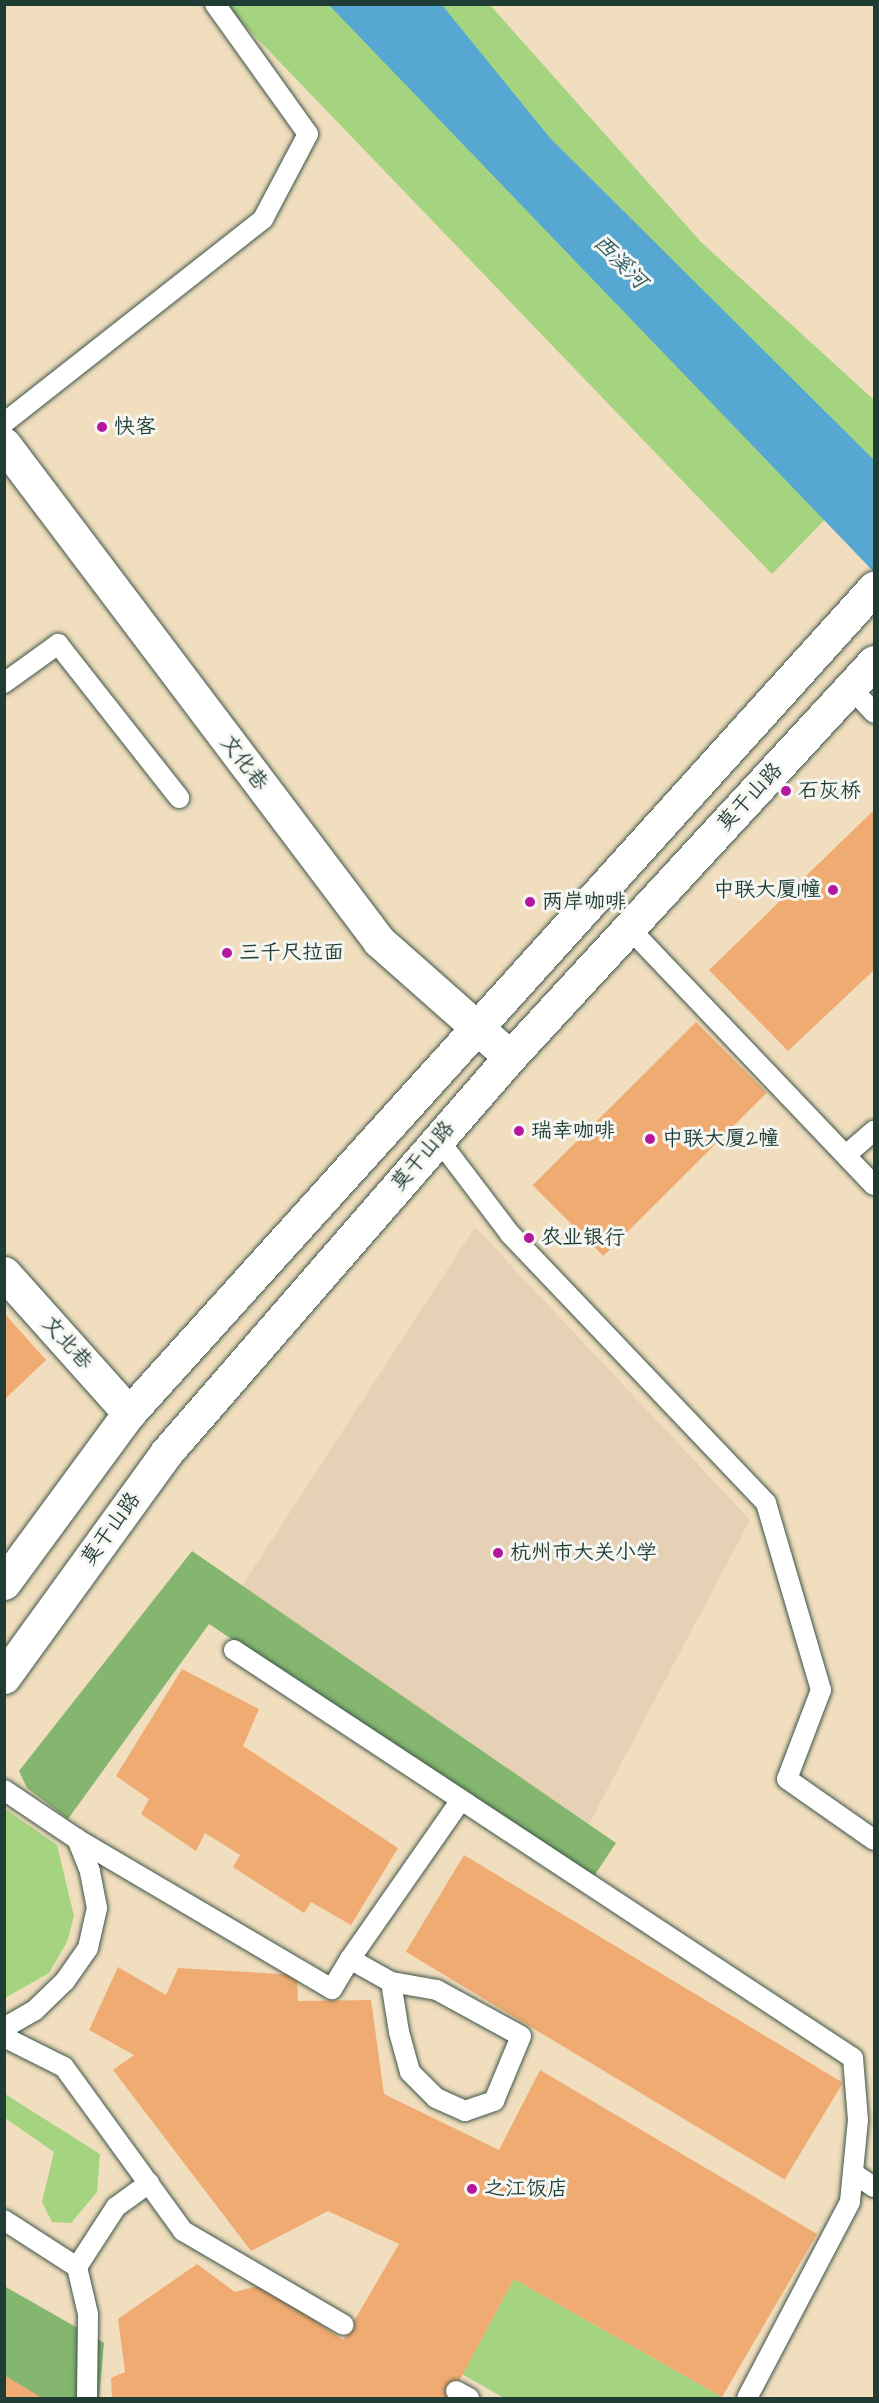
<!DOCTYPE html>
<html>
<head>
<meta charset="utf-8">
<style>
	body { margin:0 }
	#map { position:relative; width:879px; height:2403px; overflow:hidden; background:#f0debe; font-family:"Architects Daughter","LXGW WenKai TC",sans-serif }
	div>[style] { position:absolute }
	.built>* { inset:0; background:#e6d1b6 }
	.green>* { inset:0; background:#a5d481 }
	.forest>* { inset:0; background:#84b66f }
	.water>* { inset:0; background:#56a7d1 }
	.building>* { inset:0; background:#f0ab72; transform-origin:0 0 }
	.roads { filter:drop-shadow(0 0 2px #3e5549) drop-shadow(0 0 2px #3e5549) }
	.service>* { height:20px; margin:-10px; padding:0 10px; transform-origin:10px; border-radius:10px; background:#fff }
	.minor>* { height:33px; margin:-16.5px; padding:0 16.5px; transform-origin:16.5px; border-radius:16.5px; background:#fff }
	.primary>* { height:33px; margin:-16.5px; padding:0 16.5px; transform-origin:16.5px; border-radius:16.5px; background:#fff }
	.dots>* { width:16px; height:16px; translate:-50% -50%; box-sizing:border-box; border:3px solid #f6f6f2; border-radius:50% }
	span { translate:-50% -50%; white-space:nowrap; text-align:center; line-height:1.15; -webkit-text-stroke:6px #f6f6f2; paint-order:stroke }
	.poi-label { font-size:21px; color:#1f3d34 }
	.left { translate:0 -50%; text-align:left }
	.right { translate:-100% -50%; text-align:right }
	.street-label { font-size:21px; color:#1f3d34 }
	.water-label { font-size:22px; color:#305d63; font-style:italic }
	.frame { position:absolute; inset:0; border:6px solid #1f3d34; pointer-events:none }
</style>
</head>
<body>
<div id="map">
	<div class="built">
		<div style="clip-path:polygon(475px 1227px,750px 1520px,589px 1824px,242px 1586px)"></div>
	</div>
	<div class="green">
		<div style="clip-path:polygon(225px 5px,490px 5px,701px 242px,874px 400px,874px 469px,772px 574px)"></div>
		<div style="clip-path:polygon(4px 1808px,57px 1845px,74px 1916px,67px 1942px,49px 1973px,5px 1998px)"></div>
		<div style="clip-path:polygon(5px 2094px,100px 2154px,97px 2192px,71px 2223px,52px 2222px,42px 2202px,54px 2152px,5px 2118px)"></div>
		<div style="clip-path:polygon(514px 2279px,722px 2397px,504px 2398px,462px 2374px)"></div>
	</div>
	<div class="forest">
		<div style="clip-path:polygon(192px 1551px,616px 1843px,592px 1879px,209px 1624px,68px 1819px,27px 1788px,19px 1771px)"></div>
		<div style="clip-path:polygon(4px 2286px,104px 2343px,99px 2398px,5px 2398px)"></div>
	</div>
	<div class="water">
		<div style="clip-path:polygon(329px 5px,442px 5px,550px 138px,874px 460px,874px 572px)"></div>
	</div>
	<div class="building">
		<div style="clip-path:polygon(874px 810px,874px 970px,788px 1051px,709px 970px)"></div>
		<div style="left:696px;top:1022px;width:100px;height:231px;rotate:45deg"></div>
		<div style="clip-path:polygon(5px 1314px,46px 1360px,5px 1399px)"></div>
		<div style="clip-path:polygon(182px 1669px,259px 1709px,243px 1746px,398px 1848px,351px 1925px,311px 1902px,304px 1913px,233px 1867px,240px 1855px,205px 1833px,196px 1851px,141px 1814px,149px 1799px,116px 1776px)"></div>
		<div style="left:464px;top:1855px;width:442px;height:113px;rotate:31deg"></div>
		<div style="clip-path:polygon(118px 1967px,166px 1995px,178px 1968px,297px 1975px,298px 2001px,371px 2000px,384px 2094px,499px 2150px,540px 2070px,817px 2234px,722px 2397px,514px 2279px,450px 2398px,112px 2398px,111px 2378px,125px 2372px,118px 2319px,197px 2264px,235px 2292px,262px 2285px,343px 2340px,399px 2244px,328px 2211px,251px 2251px,113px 2070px,134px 2055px,89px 2030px)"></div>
		<div style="clip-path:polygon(4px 2375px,42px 2398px,4px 2398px)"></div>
	</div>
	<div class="roads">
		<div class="service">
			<div style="left:4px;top:423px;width:330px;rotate:-38.2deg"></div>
			<div style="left:263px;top:219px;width:96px;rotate:-62.1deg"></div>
			<div style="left:308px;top:134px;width:160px;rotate:-125.6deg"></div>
			<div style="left:4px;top:683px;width:67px;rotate:-35.8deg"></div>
			<div style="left:58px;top:644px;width:196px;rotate:51.8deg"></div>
			<div style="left:851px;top:688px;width:34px;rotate:47deg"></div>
			<div style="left:629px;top:928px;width:355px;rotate:46.4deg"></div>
			<div style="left:438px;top:1139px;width:119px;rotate:52.8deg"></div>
			<div style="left:510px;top:1234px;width:371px;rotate:46.4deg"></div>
			<div style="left:766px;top:1503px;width:195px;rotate:73.6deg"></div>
			<div style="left:821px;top:1690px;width:95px;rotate:110.9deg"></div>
			<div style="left:787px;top:1779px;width:106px;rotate:35deg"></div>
			<div style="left:846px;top:1155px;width:37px;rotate:-41deg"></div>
			<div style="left:234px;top:1650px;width:741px;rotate:33.39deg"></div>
			<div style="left:853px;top:2058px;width:62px;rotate:85.4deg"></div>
			<div style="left:858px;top:2120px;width:82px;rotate:95.6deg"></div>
			<div style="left:850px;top:2202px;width:221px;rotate:117.7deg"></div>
			<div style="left:4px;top:1790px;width:88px;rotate:33.9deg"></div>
			<div style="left:77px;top:1839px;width:296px;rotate:30.5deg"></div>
			<div style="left:332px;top:1989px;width:35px;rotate:-59deg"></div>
			<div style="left:350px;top:1959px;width:47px;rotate:29.3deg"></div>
			<div style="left:391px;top:1982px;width:51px;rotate:80.9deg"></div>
			<div style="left:399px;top:2032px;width:41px;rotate:74.6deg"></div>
			<div style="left:410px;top:2072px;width:37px;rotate:45deg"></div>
			<div style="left:436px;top:2098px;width:32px;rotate:24deg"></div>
			<div style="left:465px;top:2111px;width:31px;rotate:-19deg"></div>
			<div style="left:494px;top:2101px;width:70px;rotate:-67.4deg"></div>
			<div style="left:521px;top:2036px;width:96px;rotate:-151.3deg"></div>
			<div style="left:437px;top:1990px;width:47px;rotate:-170.1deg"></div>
			<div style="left:350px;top:1959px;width:194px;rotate:-55.1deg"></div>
			<div style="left:4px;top:2028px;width:34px;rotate:-30deg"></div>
			<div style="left:34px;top:2011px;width:43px;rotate:-44.1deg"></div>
			<div style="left:65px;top:1981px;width:40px;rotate:-55.1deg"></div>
			<div style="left:88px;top:1948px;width:41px;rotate:-77.3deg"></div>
			<div style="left:97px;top:1908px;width:38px;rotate:-101deg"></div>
			<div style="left:90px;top:1871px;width:35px;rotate:-112deg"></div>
			<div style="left:4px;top:2037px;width:67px;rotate:26.6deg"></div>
			<div style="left:64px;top:2067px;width:203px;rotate:54deg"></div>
			<div style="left:183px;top:2231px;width:186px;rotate:30.3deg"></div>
			<div style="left:853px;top:2173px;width:25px;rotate:34deg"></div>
			<div style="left:4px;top:2220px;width:87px;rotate:32.8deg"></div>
			<div style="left:456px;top:2391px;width:15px;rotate:28deg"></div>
			<div style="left:87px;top:2398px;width:84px;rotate:-89.3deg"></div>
			<div style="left:88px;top:2314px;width:48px;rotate:-103.2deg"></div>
			<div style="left:77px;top:2267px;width:72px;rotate:-57deg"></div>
			<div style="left:116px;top:2207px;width:41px;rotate:-36deg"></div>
		</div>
		<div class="minor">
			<div style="left:4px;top:444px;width:623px;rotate:52.96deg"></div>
			<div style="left:379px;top:941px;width:175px;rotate:41.5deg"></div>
			<div style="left:4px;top:1273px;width:188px;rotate:48.2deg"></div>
		</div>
		<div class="primary">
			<div style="left:4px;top:1583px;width:211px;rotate:-53.7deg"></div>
			<div style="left:129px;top:1413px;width:1112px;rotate:-47.92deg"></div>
			<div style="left:4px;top:1677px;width:276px;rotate:-54.1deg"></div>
			<div style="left:166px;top:1453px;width:525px;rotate:-49.02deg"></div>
			<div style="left:510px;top:1057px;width:537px;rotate:-47.34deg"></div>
		</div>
	</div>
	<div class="dots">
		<div style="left:102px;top:427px;background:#b5179e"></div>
		<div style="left:786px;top:791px;background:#b5179e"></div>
		<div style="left:833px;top:890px;background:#b5179e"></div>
		<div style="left:530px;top:902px;background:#b5179e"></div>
		<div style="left:227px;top:953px;background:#b5179e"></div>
		<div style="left:519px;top:1131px;background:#b5179e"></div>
		<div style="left:650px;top:1139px;background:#b5179e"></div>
		<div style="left:529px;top:1238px;background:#b5179e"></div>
		<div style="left:498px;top:1553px;background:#b5179e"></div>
		<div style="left:472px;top:2189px;background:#b5179e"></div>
	</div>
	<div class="poi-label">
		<span class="left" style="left:114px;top:427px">快客</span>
		<span class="left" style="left:798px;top:791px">石灰桥</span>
		<span class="right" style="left:821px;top:890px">中联大厦1幢</span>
		<span class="left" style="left:542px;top:902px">两岸咖啡</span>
		<span class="left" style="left:239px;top:953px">三千尺拉面</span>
		<span class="left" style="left:531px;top:1131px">瑞幸咖啡</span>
		<span class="left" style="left:662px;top:1139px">中联大厦2幢</span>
		<span class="left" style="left:541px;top:1238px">农业银行</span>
		<span class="left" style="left:510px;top:1553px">杭州市大关小学</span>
		<span class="left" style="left:484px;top:2189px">之江饭店</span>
	</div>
	<div class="street-label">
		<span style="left:244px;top:763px;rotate:53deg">文化巷</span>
		<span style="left:750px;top:797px;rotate:-47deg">莫干山路</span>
		<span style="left:423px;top:1156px;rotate:-49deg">莫干山路</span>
		<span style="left:67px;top:1343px;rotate:48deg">文北巷</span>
		<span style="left:111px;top:1529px;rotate:-54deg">莫干山路</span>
	</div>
	<div class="water-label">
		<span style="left:620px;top:262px;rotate:45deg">西溪河</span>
	</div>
	<div class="frame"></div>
</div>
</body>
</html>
